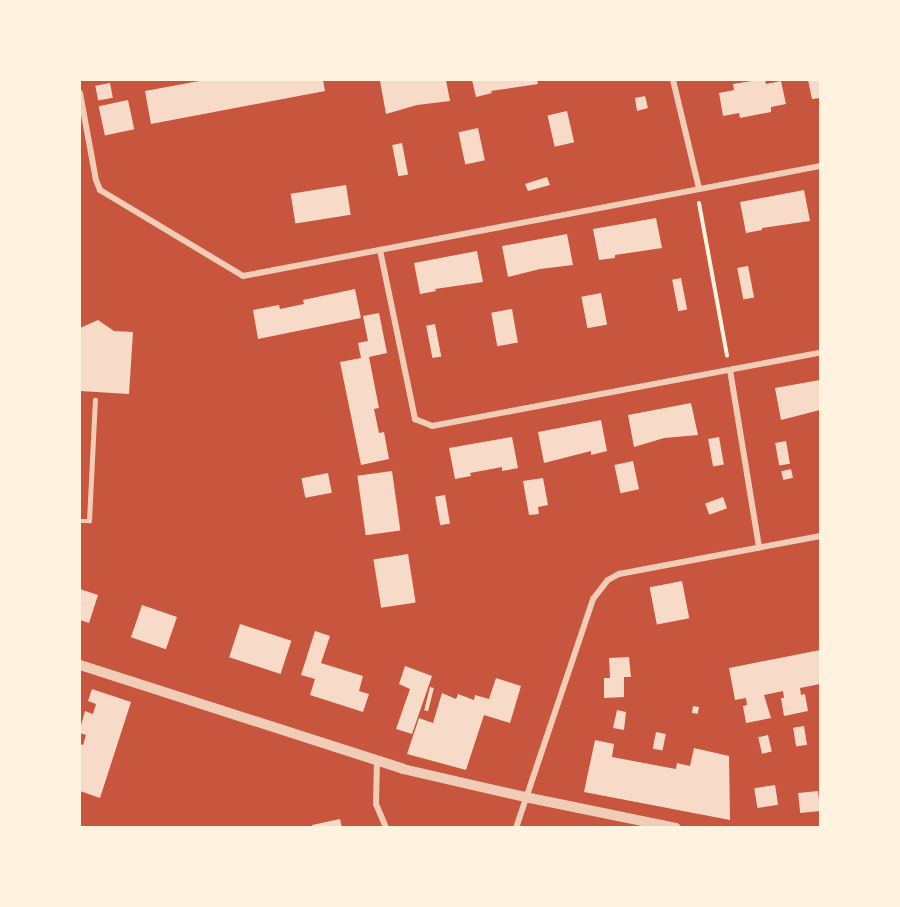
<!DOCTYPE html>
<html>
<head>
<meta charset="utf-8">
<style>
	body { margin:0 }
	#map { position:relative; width:900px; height:907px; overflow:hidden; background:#c8553d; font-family:Arial,sans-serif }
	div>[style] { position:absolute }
	.building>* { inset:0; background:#f7dbc8; transform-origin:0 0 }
	.path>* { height:4px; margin:-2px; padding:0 2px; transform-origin:2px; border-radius:2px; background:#fff3e0 }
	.service>* { height:4.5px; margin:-2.25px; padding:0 2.25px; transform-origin:2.25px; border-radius:2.25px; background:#f1ccb7 }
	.minor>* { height:6px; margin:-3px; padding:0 3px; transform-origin:3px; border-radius:3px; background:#f1ccb7 }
	.tertiary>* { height:10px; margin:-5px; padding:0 5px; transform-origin:5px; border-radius:5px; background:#f1ccb7 }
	span { translate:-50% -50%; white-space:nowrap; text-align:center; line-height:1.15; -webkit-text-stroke:5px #fff3e0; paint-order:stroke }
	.frame { position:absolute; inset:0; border:81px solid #fff3e0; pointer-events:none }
</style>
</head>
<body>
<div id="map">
	<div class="building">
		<div style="clip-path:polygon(205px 80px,323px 80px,325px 91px,151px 124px,145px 91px)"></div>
		<div style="clip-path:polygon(389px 80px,446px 80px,450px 101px,417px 105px,386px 114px,380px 81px)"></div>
		<div style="clip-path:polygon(472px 80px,537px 80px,538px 84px,491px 91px,492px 93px,476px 97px)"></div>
		<div style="clip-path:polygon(758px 80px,765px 80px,766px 84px,781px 81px,786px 104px,771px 107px,771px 112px,740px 118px,739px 113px,723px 116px,719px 93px,734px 90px,733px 84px)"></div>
		<div style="clip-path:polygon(808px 80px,820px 80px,820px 98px,812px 99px)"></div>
		<div style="left:110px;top:83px;width:15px;height:15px;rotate:79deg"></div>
		<div style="clip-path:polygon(645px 96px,648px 108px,637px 111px,635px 98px)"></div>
		<div style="left:128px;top:100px;width:30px;height:30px;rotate:78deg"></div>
		<div style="left:567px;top:111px;width:32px;height:20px;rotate:77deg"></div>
		<div style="left:478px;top:128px;width:33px;height:20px;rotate:78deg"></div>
		<div style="left:402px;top:143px;width:32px;height:10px;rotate:79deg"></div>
		<div style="clip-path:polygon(547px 177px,550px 185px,528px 191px,525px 184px)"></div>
		<div style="left:346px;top:185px;width:30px;height:56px;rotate:81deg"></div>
		<div style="clip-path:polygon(804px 190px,810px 221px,762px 228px,762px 230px,746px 233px,740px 202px)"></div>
		<div style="clip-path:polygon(656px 218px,662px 248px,615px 255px,615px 258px,599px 260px,593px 229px)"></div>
		<div style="clip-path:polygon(567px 234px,573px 265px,540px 269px,508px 277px,502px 246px)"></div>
		<div style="clip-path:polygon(477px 251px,483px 282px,435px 289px,436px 291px,420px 294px,414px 263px)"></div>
		<div style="left:748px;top:266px;width:32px;height:11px;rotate:79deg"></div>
		<div style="left:681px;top:278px;width:32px;height:9px;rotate:79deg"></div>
		<div style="clip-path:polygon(355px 289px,361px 318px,258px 339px,253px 310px,279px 305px,280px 309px,304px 304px,303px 300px)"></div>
		<div style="left:601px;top:293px;width:32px;height:20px;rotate:79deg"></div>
		<div style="left:512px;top:309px;width:34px;height:21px;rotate:80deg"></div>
		<div style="clip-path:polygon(379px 313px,387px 353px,369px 357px,379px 408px,374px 409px,379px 433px,384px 432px,389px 459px,361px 465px,340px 362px,361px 358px,358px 343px,368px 341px,363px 316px)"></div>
		<div style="clip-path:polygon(98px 320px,114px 331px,133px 332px,129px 394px,80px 391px,80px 328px)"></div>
		<div style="left:435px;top:324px;width:33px;height:9px;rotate:79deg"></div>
		<div style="clip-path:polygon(820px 380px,820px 410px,781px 420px,775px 388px)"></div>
		<div style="clip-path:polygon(691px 403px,698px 435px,664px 438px,634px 447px,628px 415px)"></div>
		<div style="clip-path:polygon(601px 420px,607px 451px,591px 455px,591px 451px,544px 463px,538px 432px)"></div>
		<div style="clip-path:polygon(512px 437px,518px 468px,502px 471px,502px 467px,470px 473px,471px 476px,455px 479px,449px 448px)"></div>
		<div style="left:719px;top:437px;width:28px;height:11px;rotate:80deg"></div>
		<div style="left:786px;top:441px;width:23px;height:11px;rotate:80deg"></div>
		<div style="left:633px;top:461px;width:29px;height:19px;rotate:78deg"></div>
		<div style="left:791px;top:469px;width:9px;height:10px;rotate:77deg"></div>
		<div style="left:392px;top:471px;width:60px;height:35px;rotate:82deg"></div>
		<div style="left:328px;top:473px;width:20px;height:27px;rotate:79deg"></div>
		<div style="clip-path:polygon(543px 478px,548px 505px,538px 507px,539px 514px,529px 515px,523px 481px)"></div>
		<div style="left:445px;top:495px;width:29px;height:10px;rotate:80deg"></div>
		<div style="left:723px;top:497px;width:12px;height:19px;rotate:70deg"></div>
		<div style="left:408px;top:554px;width:49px;height:35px;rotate:81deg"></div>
		<div style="left:682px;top:581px;width:38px;height:33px;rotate:79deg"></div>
		<div style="clip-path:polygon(80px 589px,98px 595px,89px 623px,80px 620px)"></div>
		<div style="left:142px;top:605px;width:37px;height:34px;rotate:19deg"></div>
		<div style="left:240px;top:624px;width:54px;height:35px;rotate:18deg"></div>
		<div style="clip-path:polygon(315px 631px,330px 636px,321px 663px,363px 676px,359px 691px,369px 694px,363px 712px,310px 695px,315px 679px,301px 675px)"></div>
		<div style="clip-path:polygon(820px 650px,820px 684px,800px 688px,801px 695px,805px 694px,808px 711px,784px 716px,781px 698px,784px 698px,783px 691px,764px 695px,771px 718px,746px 723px,743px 706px,747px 705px,746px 698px,735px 700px,729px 668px)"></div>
		<div style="clip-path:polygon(629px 657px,631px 677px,624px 677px,624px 697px,604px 698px,604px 678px,610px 678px,609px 658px)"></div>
		<div style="clip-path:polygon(405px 666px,432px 676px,412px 734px,396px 729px,410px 689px,399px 684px)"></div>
		<div style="clip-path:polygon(496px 678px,521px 686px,510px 723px,484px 715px,466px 770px,407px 754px,419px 718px,433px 723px,442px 693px,456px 699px,458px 694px,474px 700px,475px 695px,489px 699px)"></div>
		<div style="left:430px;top:687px;width:4px;height:24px;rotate:14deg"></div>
		<div style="clip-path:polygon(92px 689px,131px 702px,100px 798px,80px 791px,80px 744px,83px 745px,86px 735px,80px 733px,80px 729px,85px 711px,93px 714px,96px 704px,88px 701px)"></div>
		<div style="left:693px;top:706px;width:6px;height:7px;rotate:9deg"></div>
		<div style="clip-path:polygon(617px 710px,626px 712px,624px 730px,613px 728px)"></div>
		<div style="left:804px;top:726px;width:19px;height:11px;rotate:81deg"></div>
		<div style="left:656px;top:732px;width:10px;height:17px;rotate:11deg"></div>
		<div style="left:768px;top:735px;width:17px;height:10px;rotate:77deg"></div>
		<div style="clip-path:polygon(595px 740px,614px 744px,612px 757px,676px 769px,677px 763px,690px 766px,694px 748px,729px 756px,730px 820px,584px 792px)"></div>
		<div style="left:775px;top:785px;width:20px;height:21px;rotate:81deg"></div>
		<div style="left:818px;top:791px;width:20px;height:20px;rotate:84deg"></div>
		<div style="clip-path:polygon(340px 819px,342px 828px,313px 828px,312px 825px)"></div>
	</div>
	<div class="path">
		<div style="left:699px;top:203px;width:155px;rotate:79.6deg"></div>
	</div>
	<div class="service">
		<div style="left:80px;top:521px;width:9px"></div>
		<div style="left:89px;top:521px;width:121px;rotate:-87.2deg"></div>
	</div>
	<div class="minor">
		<div style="left:673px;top:80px;width:111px;rotate:76.5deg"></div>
		<div style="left:80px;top:93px;width:88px;rotate:79.6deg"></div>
		<div style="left:96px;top:180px;width:11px;rotate:68deg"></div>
		<div style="left:100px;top:190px;width:167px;rotate:31deg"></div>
		<div style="left:243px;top:276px;width:587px;rotate:-10.79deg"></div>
		<div style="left:380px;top:250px;width:173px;rotate:78.3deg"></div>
		<div style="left:415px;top:419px;width:18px;rotate:22deg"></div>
		<div style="left:432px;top:426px;width:395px;rotate:-10.7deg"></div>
		<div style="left:730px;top:370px;width:180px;rotate:80.7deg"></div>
		<div style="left:377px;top:760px;width:44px;rotate:91.3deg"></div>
		<div style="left:376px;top:804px;width:26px;rotate:67deg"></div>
		<div style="left:516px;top:828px;width:242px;rotate:-71.4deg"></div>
		<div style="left:593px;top:599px;width:24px;rotate:-52deg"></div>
		<div style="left:608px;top:580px;width:13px;rotate:-29deg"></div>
		<div style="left:619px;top:574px;width:205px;rotate:-10.7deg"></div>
	</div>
	<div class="tertiary">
		<div style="left:80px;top:665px;width:339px;rotate:17.8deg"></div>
		<div style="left:403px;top:769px;width:125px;rotate:12.9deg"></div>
		<div style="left:525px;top:797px;width:154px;rotate:11.6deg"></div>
	</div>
	<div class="frame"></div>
</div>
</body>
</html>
